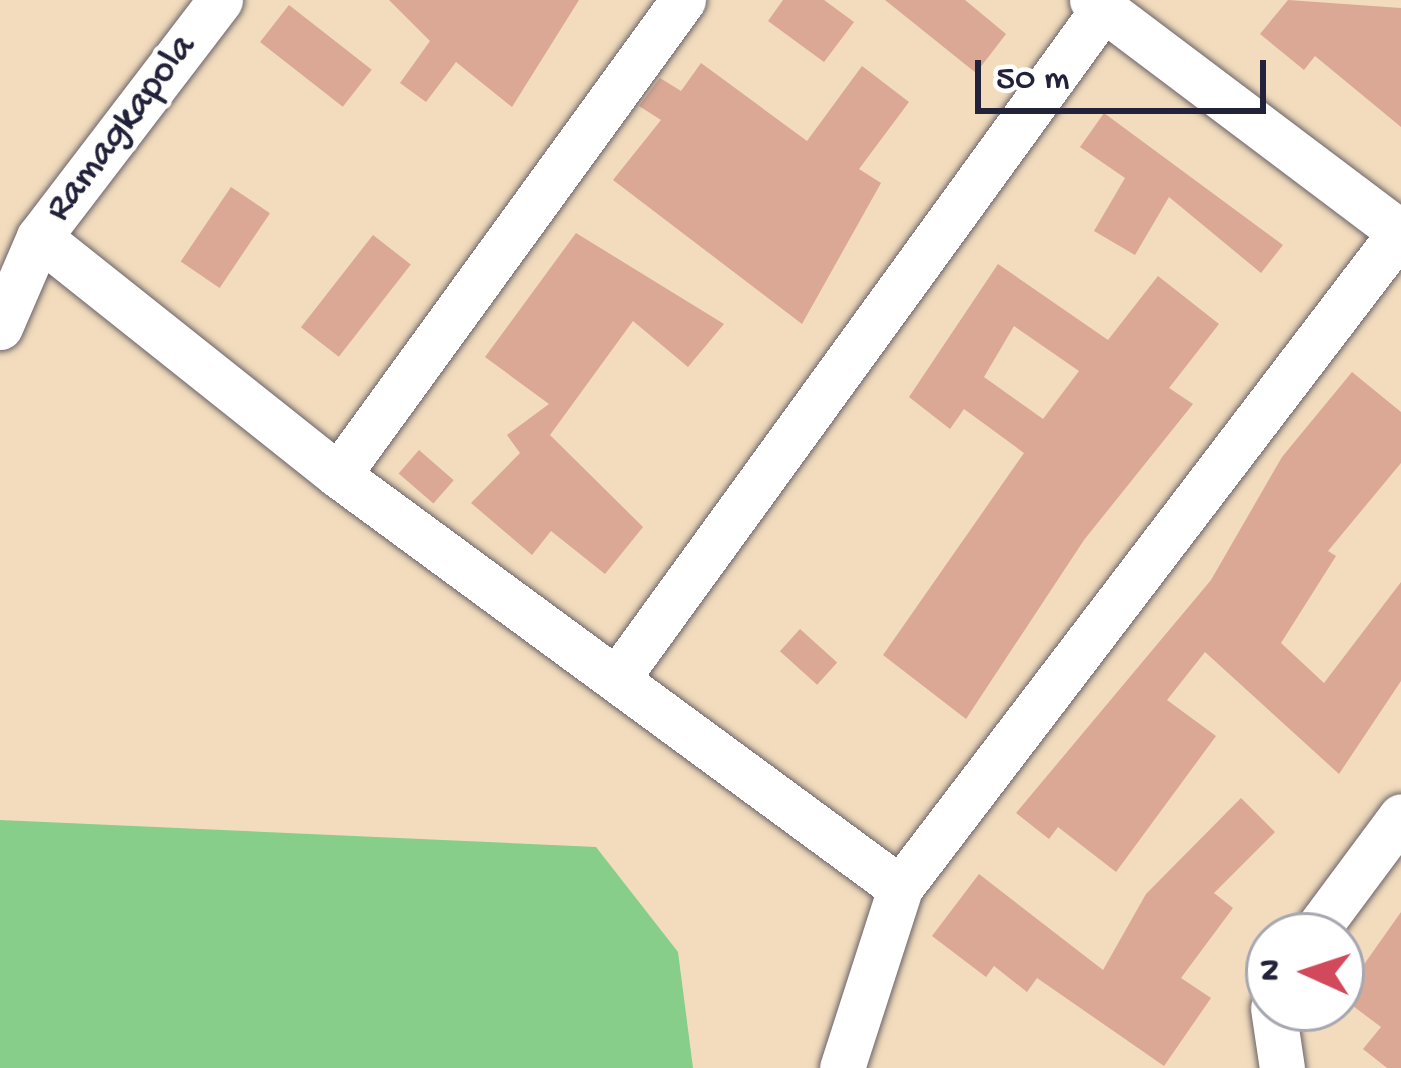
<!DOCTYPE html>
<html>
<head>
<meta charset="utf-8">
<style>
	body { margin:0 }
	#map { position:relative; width:1401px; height:1068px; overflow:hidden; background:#f2dcbd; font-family:"Gochi Hand",sans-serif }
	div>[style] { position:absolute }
	.green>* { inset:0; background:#86ce89 }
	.building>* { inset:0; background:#daa895; transform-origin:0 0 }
	.roads { filter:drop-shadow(0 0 3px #6b6368) drop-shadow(0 0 3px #6b6368) }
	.minor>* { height:45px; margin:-22.5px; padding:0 22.5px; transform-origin:22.5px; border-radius:22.5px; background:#fff }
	span { translate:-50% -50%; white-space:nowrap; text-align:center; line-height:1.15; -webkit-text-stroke:9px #fff; paint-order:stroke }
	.street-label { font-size:39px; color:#22223b }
	.north { position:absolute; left:1245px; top:912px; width:120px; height:120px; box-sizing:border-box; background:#fff; border:3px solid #a7a7b1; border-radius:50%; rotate:273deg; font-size:33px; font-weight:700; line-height:48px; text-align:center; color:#22223b }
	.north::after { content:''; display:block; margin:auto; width:42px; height:54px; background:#d1495b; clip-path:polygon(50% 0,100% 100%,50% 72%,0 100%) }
	.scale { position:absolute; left:975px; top:60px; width:291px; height:54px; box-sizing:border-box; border:6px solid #22223b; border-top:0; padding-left:15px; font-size:36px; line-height:42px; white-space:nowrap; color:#22223b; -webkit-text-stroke:9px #fff; paint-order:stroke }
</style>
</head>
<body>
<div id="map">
	<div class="green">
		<div style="clip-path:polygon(0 820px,596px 847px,678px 952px,693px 1068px,0 1068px)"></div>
	</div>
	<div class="building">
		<div style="clip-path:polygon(389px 0,579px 0,512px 107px,456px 62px,426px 102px,400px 83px,430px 41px)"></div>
		<div style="clip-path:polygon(783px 0,824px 0,854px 22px,824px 62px,768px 21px)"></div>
		<div style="clip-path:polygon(885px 0,965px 0,1006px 34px,976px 73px)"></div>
		<div style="clip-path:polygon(1288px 0,1401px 8px,1401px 127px,1315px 56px,1304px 70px,1260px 34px)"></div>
		<div style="left:289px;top:5px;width:105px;height:47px;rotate:38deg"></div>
		<div style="clip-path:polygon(701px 63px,807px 141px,862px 66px,909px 102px,859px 169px,881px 183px,802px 324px,613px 180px,661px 120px,639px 106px,660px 78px,681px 91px)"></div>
		<div style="clip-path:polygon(1104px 113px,1283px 245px,1261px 273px,1169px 197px,1135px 255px,1094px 231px,1125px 178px,1080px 147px)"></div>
		<div style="left:231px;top:187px;width:47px;height:90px;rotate:34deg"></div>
		<div style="clip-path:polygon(576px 233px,724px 324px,688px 367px,633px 321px,550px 435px,643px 527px,605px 574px,551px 531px,532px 555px,471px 503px,520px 453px,507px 435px,549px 404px,485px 357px)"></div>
		<div style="left:373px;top:235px;width:48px;height:117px;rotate:38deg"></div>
		<div style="clip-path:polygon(evenodd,998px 264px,1108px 340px,1158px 276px,1219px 324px,1169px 388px,1193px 404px,1084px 540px,966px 719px,883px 655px,1024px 453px,964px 409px,950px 429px,909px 397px,998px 264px,1014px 326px,1079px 371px,1043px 419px,984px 377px,1014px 326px)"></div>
		<div style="clip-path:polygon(1352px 372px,1401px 412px,1401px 463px,1328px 551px,1336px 556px,1281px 643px,1324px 683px,1401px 582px,1401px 681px,1339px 774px,1205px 652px,1167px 700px,1216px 736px,1116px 872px,1058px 827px,1049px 839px,1016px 813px,1211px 580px,1282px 457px)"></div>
		<div style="left:419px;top:450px;width:46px;height:31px;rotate:41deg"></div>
		<div style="left:800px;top:629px;width:50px;height:30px;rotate:42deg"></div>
		<div style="clip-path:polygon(1241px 798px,1275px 832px,1214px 893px,1233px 908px,1181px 978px,1211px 998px,1164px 1066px,1037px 978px,1027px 992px,994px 966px,986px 977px,932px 936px,979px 874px,1103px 970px,1146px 894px)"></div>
		<div style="clip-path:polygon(1401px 912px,1401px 1068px,1387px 1068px,1363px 1049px,1381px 1027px,1341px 997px)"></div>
	</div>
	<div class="roads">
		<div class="minor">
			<div style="left:683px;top:0;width:587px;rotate:125.99deg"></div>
			<div style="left:338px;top:475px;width:697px;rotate:36.31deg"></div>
			<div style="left:1092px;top:0;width:386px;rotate:37deg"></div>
			<div style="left:39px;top:237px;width:382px;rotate:38.5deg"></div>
			<div style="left:0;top:327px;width:98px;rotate:-66.6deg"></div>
			<div style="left:39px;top:237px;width:298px;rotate:-52.6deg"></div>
			<div style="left:621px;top:673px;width:820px;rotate:-54.02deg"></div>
			<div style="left:1312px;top:936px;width:149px;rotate:-53.4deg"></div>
			<div style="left:1273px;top:1008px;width:61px;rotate:81.5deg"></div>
			<div style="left:842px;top:1068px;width:189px;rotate:-72.1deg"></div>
			<div style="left:900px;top:888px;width:826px;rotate:-52.67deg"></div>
		</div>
	</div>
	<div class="street-label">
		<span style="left:122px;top:129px;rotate:-53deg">Ramagkapola</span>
	</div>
	<div class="north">N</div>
	<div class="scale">50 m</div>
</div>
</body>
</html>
